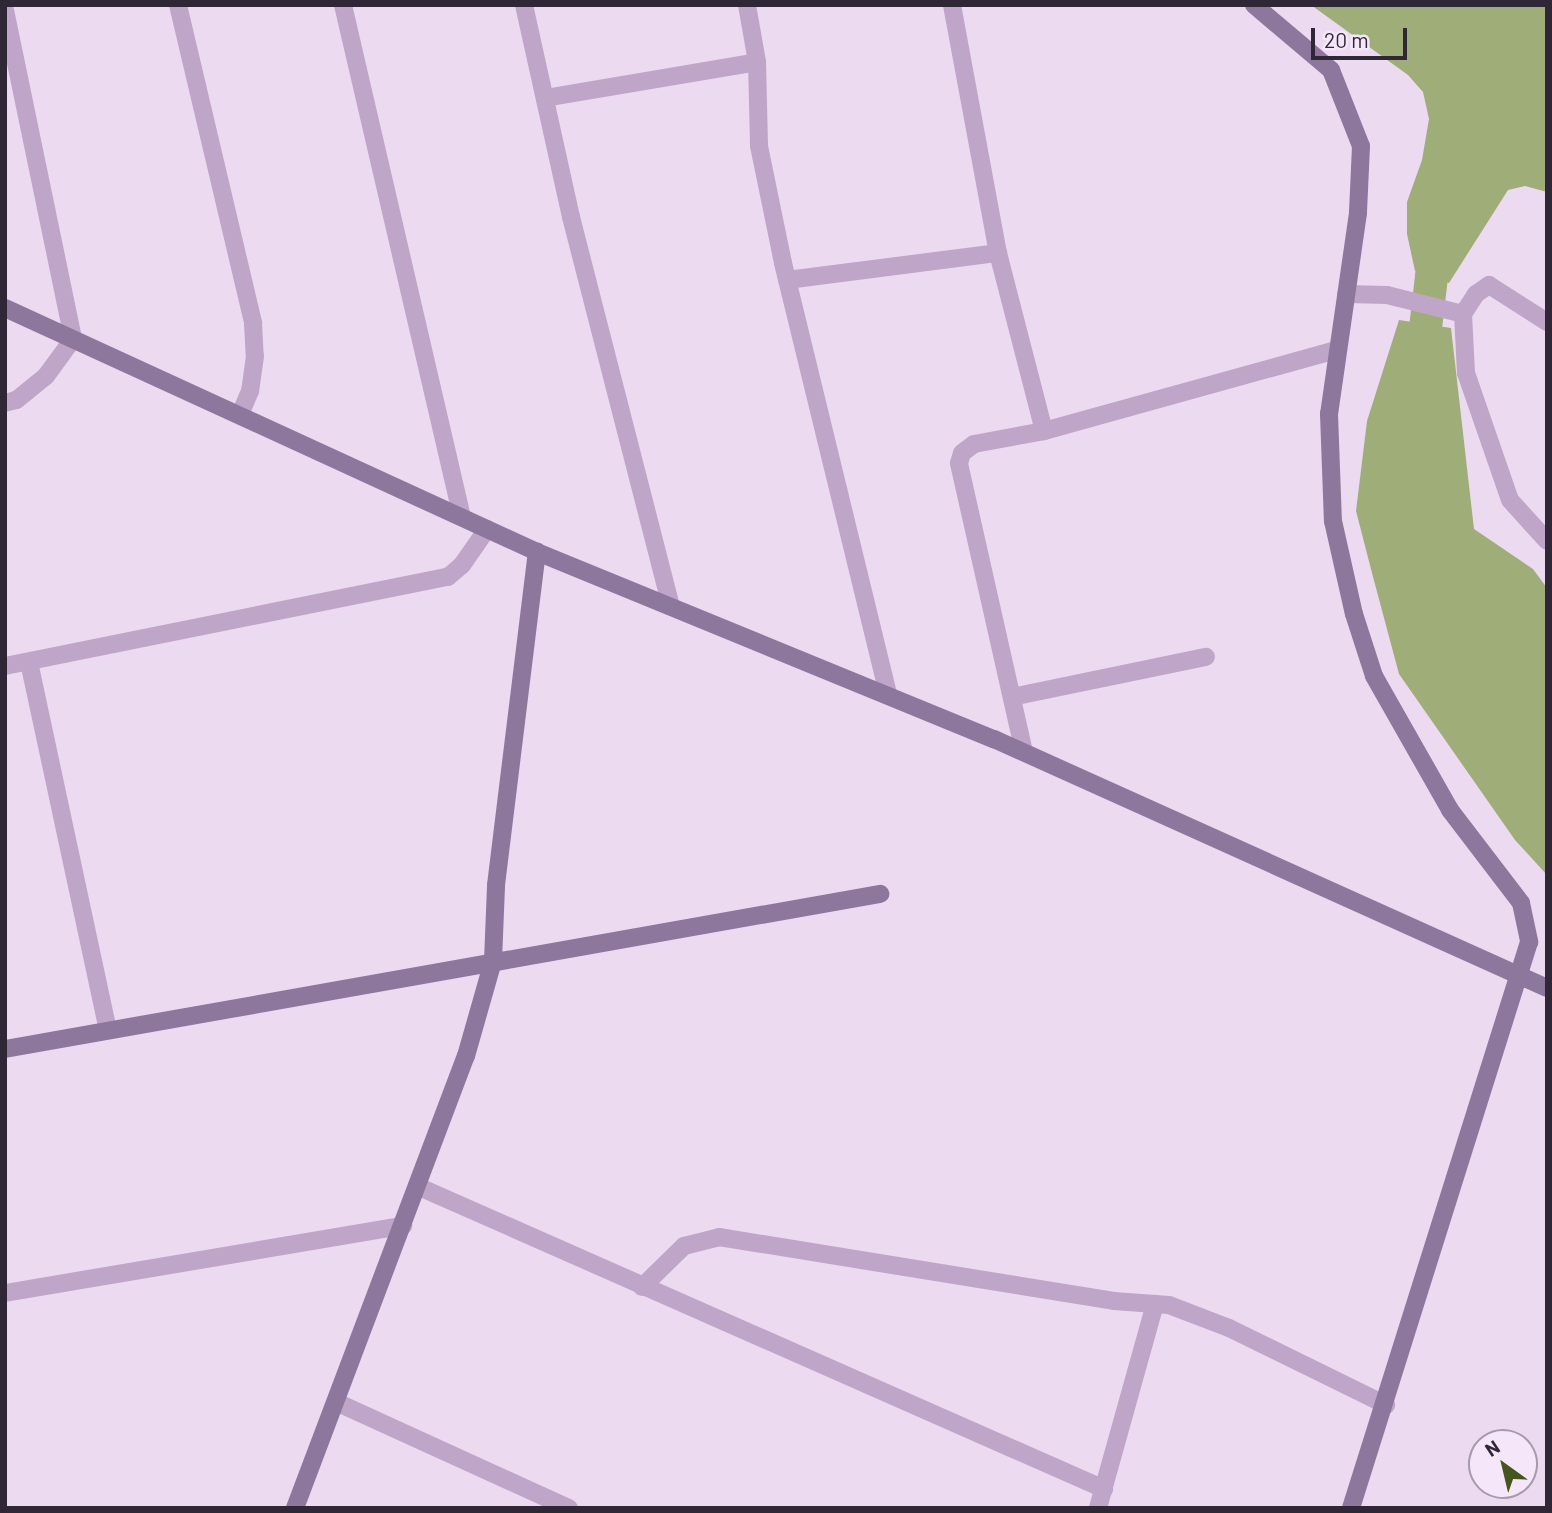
<!DOCTYPE html>
<html>
<head>
<meta charset="utf-8">
<style>
	body { margin:0 }
	#map { position:relative; width:1552px; height:1513px; overflow:hidden; background:#ecdaf1; font-family:Barlow,sans-serif }
	div>[style] { position:absolute }
	.water>* { inset:0; background:#9fae79 }
	.canal>* { height:33px; margin:-16.5px; padding:0 16.5px; transform-origin:16.5px; border-radius:16.5px; background:#9fae79 }
	.street>* { height:18px; margin:-9px; padding:0 9px; transform-origin:9px; border-radius:9px; background:#bfa6c9 }
	.secondary>* { height:18px; margin:-9px; padding:0 9px; transform-origin:9px; border-radius:9px; background:#8e779d }
	span { translate:-50% -50%; white-space:nowrap; text-align:center; line-height:1.15; -webkit-text-stroke:7px #f5e6f9; paint-order:stroke }
	.frame { position:absolute; inset:0; border:7px solid #2f2735; pointer-events:none }
	.north { position:absolute; left:1468px; top:1429px; width:70px; height:70px; box-sizing:border-box; background:#f5e6f9; border:2px solid #a69aab; border-radius:50%; rotate:326deg; font-size:19px; font-weight:700; line-height:28px; text-align:center; color:#2f2735 }
	.north::after { content:''; display:block; margin:auto; width:24px; height:32px; background:#44561d; clip-path:polygon(50% 0,100% 100%,50% 72%,0 100%) }
	.scale { position:absolute; left:1311px; top:28px; width:96px; height:32px; box-sizing:border-box; border:4px solid #2f2735; border-top:0; padding-left:9px; font-size:21px; line-height:24px; white-space:nowrap; color:#2f2735; -webkit-text-stroke:5px #f5e6f9; paint-order:stroke }
</style>
</head>
<body>
<div id="map">
	<div class="water">
		<div style="clip-path:polygon(1311px 5px,1547px 5px,1547px 192px,1525px 186px,1508px 190px,1449px 283px,1415px 271px,1407px 234px,1407px 202px,1422px 160px,1429px 119px,1423px 92px,1408px 75px)"></div>
		<div style="clip-path:polygon(1399px 320px,1451px 328px,1474px 529px,1533px 569px,1547px 588px,1547px 875px,1515px 840px,1399px 674px,1372px 573px,1356px 511px,1367px 421px)"></div>
	</div>
	<div class="canal">
		<div style="left:1420px;top:370px;width:95px;rotate:-83.3deg"></div>
		<div style="left:1431px;top:276px;width:44px;rotate:-74.1deg"></div>
	</div>
	<div class="street">
		<div style="left:178px;top:5px;width:327px;rotate:76.7deg"></div>
		<div style="left:253px;top:323px;width:33px;rotate:87deg"></div>
		<div style="left:255px;top:356px;width:35px;rotate:98deg"></div>
		<div style="left:250px;top:391px;width:26px;rotate:113deg"></div>
		<div style="left:343px;top:5px;width:526px;rotate:76.92deg"></div>
		<div style="left:524px;top:5px;width:217px;rotate:77.5deg"></div>
		<div style="left:571px;top:217px;width:402px;rotate:75.6deg"></div>
		<div style="left:747px;top:5px;width:58px;rotate:80deg"></div>
		<div style="left:757px;top:62px;width:84px;rotate:88.6deg"></div>
		<div style="left:759px;top:146px;width:119px;rotate:78.4deg"></div>
		<div style="left:783px;top:263px;width:445px;rotate:76.3deg"></div>
		<div style="left:952px;top:5px;width:252px;rotate:79.5deg"></div>
		<div style="left:998px;top:253px;width:184px;rotate:75.5deg"></div>
		<div style="left:5px;top:10px;width:336px;rotate:78.3deg"></div>
		<div style="left:73px;top:339px;width:46px;rotate:126.1deg"></div>
		<div style="left:46px;top:376px;width:38px;rotate:141deg"></div>
		<div style="left:16px;top:400px;width:11px;rotate:165deg"></div>
		<div style="left:545px;top:98px;width:215px;rotate:-9.6deg"></div>
		<div style="left:787px;top:280px;width:213px;rotate:-7.3deg"></div>
		<div style="left:1346px;top:294px;width:41px;rotate:1.4deg"></div>
		<div style="left:1387px;top:295px;width:78px;rotate:14deg"></div>
		<div style="left:1463px;top:314px;width:59px;rotate:87.1deg"></div>
		<div style="left:1466px;top:373px;width:134px;rotate:70.9deg"></div>
		<div style="left:1510px;top:500px;width:55px;rotate:47.9deg"></div>
		<div style="left:1463px;top:314px;width:24px;rotate:-57deg"></div>
		<div style="left:1476px;top:294px;width:16px;rotate:-35deg"></div>
		<div style="left:1489px;top:285px;width:69px;rotate:32.5deg"></div>
		<div style="left:29px;top:662px;width:376px;rotate:77.9deg"></div>
		<div style="left:5px;top:666px;width:452px;rotate:-11.4deg"></div>
		<div style="left:448px;top:577px;width:18px;rotate:-41deg"></div>
		<div style="left:462px;top:565px;width:44px;rotate:-55.2deg"></div>
		<div style="left:1012px;top:697px;width:198px;rotate:-11.7deg"></div>
		<div style="left:1024px;top:752px;width:296px;rotate:-102.7deg"></div>
		<div style="left:959px;top:463px;width:10px;rotate:-73deg"></div>
		<div style="left:962px;top:453px;width:15px;rotate:-37deg"></div>
		<div style="left:974px;top:444px;width:71px;rotate:-10.5deg"></div>
		<div style="left:1044px;top:431px;width:304px;rotate:-15.5deg"></div>
		<div style="left:417px;top:1186px;width:751px;rotate:23.8deg"></div>
		<div style="left:642px;top:1287px;width:59px;rotate:-44.3deg"></div>
		<div style="left:684px;top:1246px;width:36px;rotate:-14deg"></div>
		<div style="left:719px;top:1237px;width:400px;rotate:9.2deg"></div>
		<div style="left:1114px;top:1301px;width:55px;rotate:4.2deg"></div>
		<div style="left:1169px;top:1305px;width:64px;rotate:21deg"></div>
		<div style="left:1229px;top:1328px;width:175px;rotate:26.1deg"></div>
		<div style="left:5px;top:1293px;width:404px;rotate:-9.6deg"></div>
		<div style="left:336px;top:1402px;width:256px;rotate:24.5deg"></div>
		<div style="left:1098px;top:1508px;width:212px;rotate:-74.4deg"></div>
	</div>
	<div class="secondary">
		<div style="left:1254px;top:5px;width:101px;rotate:40.2deg"></div>
		<div style="left:1331px;top:70px;width:82px;rotate:68.5deg"></div>
		<div style="left:1361px;top:146px;width:67px;rotate:92.6deg"></div>
		<div style="left:1358px;top:213px;width:203px;rotate:98.2deg"></div>
		<div style="left:1329px;top:414px;width:107px;rotate:87.9deg"></div>
		<div style="left:1333px;top:521px;width:95px;rotate:77.3deg"></div>
		<div style="left:1354px;top:614px;width:65px;rotate:72.1deg"></div>
		<div style="left:1374px;top:676px;width:154px;rotate:60.4deg"></div>
		<div style="left:1450px;top:810px;width:117px;rotate:52.6deg"></div>
		<div style="left:1521px;top:903px;width:40px;rotate:78deg"></div>
		<div style="left:1529px;top:942px;width:593px;rotate:107.46deg"></div>
		<div style="left:5px;top:308px;width:585px;rotate:24.64deg"></div>
		<div style="left:537px;top:552px;width:494px;rotate:22.3deg"></div>
		<div style="left:994px;top:739px;width:606px;rotate:24.24deg"></div>
		<div style="left:5px;top:1049px;width:889px;rotate:-10.05deg"></div>
		<div style="left:295px;top:1508px;width:483px;rotate:-69.3deg"></div>
		<div style="left:466px;top:1056px;width:99px;rotate:-74.1deg"></div>
		<div style="left:493px;top:961px;width:76px;rotate:-87.7deg"></div>
		<div style="left:496px;top:885px;width:336px;rotate:-83deg"></div>
	</div>
	<div class="frame"></div>
	<div class="north">N</div>
	<div class="scale">20 m</div>
</div>
</body>
</html>
